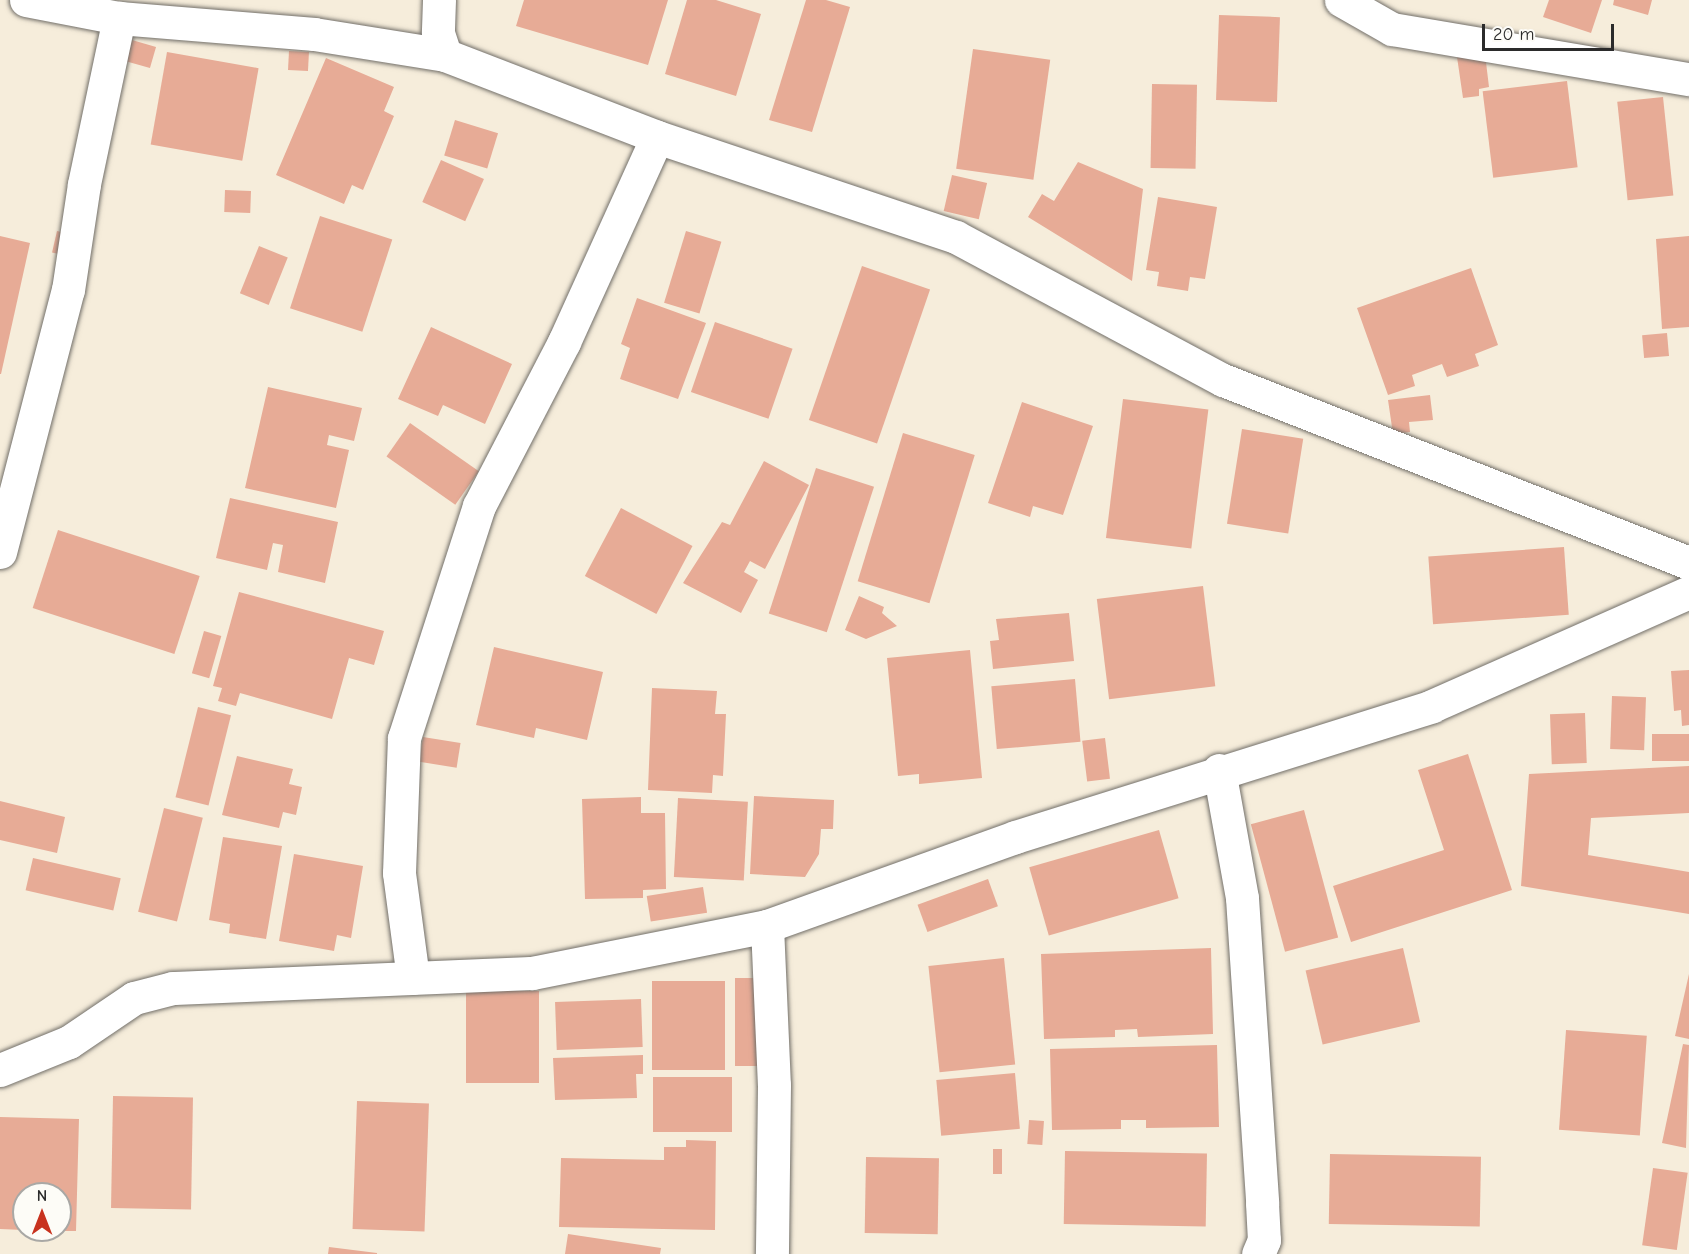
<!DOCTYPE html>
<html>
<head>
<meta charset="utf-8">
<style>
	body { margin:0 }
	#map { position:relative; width:1689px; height:1254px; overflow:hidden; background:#f6eddb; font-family:"Comic Neue",sans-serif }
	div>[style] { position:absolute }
	.building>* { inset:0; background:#e7ab96; transform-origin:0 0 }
	.roads { filter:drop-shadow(0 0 2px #726f69) drop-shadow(0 0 2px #726f69) }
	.minor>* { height:33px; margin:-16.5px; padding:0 16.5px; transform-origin:16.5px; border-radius:16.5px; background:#fff }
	span { translate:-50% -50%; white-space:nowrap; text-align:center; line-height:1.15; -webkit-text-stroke:4.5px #fdfcf7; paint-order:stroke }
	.north { position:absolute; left:12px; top:1182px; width:60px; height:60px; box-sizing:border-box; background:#fdfcf7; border:2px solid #a9a8a5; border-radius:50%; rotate:0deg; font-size:16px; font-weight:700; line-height:24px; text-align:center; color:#2b2b2b }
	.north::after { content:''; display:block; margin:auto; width:21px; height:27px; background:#c8321e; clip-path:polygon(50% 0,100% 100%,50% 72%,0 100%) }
	.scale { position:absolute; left:1482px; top:24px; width:132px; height:27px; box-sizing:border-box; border:3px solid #2b2b2b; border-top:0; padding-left:8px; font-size:18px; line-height:21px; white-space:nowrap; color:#2b2b2b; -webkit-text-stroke:4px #fdfcf7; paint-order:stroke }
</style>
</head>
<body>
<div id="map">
	<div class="building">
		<div style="clip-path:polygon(524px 0,668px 0,648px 65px,516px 26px)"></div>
		<div style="clip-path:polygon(687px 0,716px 0,761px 14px,736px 96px,665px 74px)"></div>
		<div style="clip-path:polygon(806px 0,826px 0,850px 7px,812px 132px,769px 120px)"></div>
		<div style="clip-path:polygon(1549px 0,1602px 0,1591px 33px,1543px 17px)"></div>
		<div style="clip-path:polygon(1614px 0,1652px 0,1648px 15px,1613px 5px)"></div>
		<div style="left:1219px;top:15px;width:61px;height:85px;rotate:2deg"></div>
		<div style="left:132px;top:40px;width:25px;height:22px;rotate:16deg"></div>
		<div style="left:973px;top:49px;width:78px;height:121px;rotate:8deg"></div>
		<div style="left:289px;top:51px;width:20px;height:19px;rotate:3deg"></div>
		<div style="left:167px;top:52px;width:93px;height:94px;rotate:10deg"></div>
		<div style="clip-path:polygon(1485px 54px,1489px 87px,1479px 89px,1479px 96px,1463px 98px,1457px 57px)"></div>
		<div style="clip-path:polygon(326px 58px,394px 87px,384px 111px,394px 116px,363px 190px,352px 185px,344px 204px,276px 175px)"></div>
		<div style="left:1567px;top:81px;width:87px;height:85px;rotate:83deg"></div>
		<div style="left:1152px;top:84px;width:45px;height:84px;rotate:1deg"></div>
		<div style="left:1663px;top:97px;width:99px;height:46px;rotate:84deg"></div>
		<div style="left:455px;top:120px;width:45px;height:37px;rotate:17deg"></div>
		<div style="left:441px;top:160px;width:47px;height:46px;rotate:24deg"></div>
		<div style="clip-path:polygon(1078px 162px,1143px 189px,1132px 281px,1028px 217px,1042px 194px,1054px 201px)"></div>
		<div style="left:952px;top:175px;width:36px;height:37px;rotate:13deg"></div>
		<div style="left:225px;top:190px;width:26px;height:22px;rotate:2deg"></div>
		<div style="clip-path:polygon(1158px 197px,1217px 207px,1205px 279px,1190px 277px,1188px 291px,1157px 286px,1159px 272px,1146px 270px)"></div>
		<div style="left:320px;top:216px;width:76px;height:97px;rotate:18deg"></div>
		<div style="left:57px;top:231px;width:18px;height:22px;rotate:13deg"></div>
		<div style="left:686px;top:231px;width:37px;height:75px;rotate:17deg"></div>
		<div style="clip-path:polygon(0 236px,30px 243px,1px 374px,0 374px)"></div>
		<div style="clip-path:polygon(1689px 236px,1689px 327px,1662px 329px,1656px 239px)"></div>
		<div style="left:259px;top:246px;width:31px;height:51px;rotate:22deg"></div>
		<div style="left:862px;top:266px;width:72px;height:163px;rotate:19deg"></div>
		<div style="clip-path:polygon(1471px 268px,1498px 345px,1475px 354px,1479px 366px,1447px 377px,1442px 364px,1412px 375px,1415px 386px,1388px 395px,1357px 308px)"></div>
		<div style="clip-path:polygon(637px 298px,706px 323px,678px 399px,620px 379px,630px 348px,621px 344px)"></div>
		<div style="left:715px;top:322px;width:82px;height:74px;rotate:19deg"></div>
		<div style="clip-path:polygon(431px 327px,512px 364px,485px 424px,443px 405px,438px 416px,398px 399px)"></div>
		<div style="left:1667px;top:333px;width:23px;height:25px;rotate:85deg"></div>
		<div style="clip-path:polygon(268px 387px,362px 408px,354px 441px,329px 435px,327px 445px,349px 450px,336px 508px,245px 488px)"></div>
		<div style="clip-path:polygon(1430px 395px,1433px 420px,1409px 422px,1410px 432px,1393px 434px,1388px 400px)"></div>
		<div style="left:1123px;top:399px;width:86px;height:140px;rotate:7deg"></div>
		<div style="clip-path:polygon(1022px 402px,1093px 426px,1063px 515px,1033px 506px,1030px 517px,988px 503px)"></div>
		<div style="left:410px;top:423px;width:84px;height:41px;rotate:35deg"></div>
		<div style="left:1242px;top:429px;width:62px;height:96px;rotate:9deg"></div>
		<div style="left:903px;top:433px;width:75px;height:155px;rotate:17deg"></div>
		<div style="clip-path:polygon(764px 461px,809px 485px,765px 569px,750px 561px,744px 572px,758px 580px,741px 613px,683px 583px,722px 522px,730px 525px)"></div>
		<div style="left:816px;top:468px;width:61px;height:153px;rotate:18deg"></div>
		<div style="clip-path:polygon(230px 498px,338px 522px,325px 583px,278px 572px,283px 545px,273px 543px,267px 570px,216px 558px)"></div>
		<div style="left:621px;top:508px;width:81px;height:77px;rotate:28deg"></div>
		<div style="left:58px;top:530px;width:149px;height:82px;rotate:18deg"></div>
		<div style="left:1564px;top:547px;width:68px;height:136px;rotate:86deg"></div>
		<div style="left:1203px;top:586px;width:101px;height:107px;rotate:83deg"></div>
		<div style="clip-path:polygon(239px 592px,384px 631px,374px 665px,349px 658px,332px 719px,240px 693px,236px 706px,218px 701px,222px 688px,213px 686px)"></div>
		<div style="clip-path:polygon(859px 596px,884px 607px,882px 613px,897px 626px,866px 639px,845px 630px)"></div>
		<div style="clip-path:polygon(1069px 613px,1074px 661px,993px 669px,990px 641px,999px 640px,996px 619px)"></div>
		<div style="left:204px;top:631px;width:18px;height:44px;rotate:16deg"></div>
		<div style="clip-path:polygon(494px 647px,603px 672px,587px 740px,536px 728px,534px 738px,476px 725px)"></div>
		<div style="clip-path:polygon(970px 650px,982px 778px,919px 784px,919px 774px,898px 776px,887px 658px)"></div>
		<div style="clip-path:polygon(1689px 670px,1689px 725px,1682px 726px,1681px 710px,1674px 711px,1671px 671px)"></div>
		<div style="left:1075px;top:679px;width:63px;height:84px;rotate:85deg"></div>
		<div style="clip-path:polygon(652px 688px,717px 691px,715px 714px,726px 714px,723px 776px,713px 775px,712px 793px,648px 790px)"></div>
		<div style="left:1612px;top:696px;width:34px;height:53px;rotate:2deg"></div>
		<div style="left:198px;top:707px;width:34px;height:93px;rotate:14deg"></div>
		<div style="left:1585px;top:713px;width:50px;height:35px;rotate:88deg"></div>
		<div style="left:1689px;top:734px;width:27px;height:37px;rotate:90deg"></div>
		<div style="left:423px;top:737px;width:38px;height:25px;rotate:9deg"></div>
		<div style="left:1105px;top:738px;width:41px;height:23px;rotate:83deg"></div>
		<div style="clip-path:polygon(1468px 754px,1512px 890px,1351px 942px,1333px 886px,1444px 850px,1418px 770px)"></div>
		<div style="clip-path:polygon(237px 756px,293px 769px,289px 784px,302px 787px,296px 815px,283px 812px,279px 828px,222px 815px)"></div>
		<div style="clip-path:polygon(1689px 766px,1689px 813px,1591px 818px,1588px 855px,1689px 872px,1689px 914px,1521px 886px,1529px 774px)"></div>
		<div style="clip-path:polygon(754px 796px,834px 800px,833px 829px,821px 829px,819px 854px,805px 877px,750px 874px)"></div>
		<div style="clip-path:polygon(641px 797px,641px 813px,665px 813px,666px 889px,643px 890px,643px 898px,585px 899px,582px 799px)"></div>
		<div style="left:678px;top:798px;width:70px;height:79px;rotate:3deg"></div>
		<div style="clip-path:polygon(0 801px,65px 817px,57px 853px,0 840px)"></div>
		<div style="left:164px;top:808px;width:40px;height:107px;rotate:14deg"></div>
		<div style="left:1304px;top:810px;width:132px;height:55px;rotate:75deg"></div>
		<div style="left:1159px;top:830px;width:71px;height:135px;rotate:74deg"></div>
		<div style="clip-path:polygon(223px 837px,282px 846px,266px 939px,229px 933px,230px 924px,209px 920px)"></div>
		<div style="clip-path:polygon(294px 854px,363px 866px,351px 938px,337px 935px,334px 951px,279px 941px)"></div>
		<div style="left:33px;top:858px;width:90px;height:33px;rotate:13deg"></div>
		<div style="left:988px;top:879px;width:29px;height:75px;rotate:70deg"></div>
		<div style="left:703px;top:887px;width:26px;height:57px;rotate:81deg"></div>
		<div style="clip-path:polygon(1211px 948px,1213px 1034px,1138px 1037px,1137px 1029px,1115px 1030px,1115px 1037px,1044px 1039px,1041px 954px)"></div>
		<div style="left:1403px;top:948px;width:76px;height:100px;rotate:77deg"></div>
		<div style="left:1004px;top:958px;width:107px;height:76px;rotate:84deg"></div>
		<div style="clip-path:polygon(1689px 974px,1689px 1039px,1675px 1036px)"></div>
		<div style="left:735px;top:978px;width:25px;height:88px"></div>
		<div style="left:652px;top:981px;width:73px;height:89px"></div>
		<div style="left:466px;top:991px;width:73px;height:92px"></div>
		<div style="left:641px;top:999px;width:48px;height:86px;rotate:88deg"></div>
		<div style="left:1566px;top:1030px;width:81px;height:100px;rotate:4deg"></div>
		<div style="clip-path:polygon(1683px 1044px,1689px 1045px,1686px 1148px,1662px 1143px)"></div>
		<div style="clip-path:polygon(1217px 1045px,1219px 1127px,1146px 1128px,1146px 1120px,1121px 1120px,1121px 1129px,1052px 1130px,1050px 1049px)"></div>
		<div style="clip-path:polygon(643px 1055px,643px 1074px,636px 1074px,637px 1098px,555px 1100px,553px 1058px)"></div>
		<div style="left:1015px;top:1073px;width:56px;height:79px;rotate:85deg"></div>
		<div style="left:653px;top:1077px;width:79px;height:55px"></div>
		<div style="left:113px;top:1096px;width:80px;height:112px;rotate:1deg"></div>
		<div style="left:357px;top:1101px;width:72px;height:128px;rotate:2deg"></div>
		<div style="clip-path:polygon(0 1117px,79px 1119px,76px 1231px,60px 1231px,60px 1194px,24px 1194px,24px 1230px,0 1229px)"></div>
		<div style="left:1029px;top:1120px;width:15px;height:24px;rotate:4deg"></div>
		<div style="clip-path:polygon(686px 1140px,716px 1141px,715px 1230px,559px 1227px,561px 1158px,664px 1160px,664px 1147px,686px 1147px)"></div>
		<div style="left:993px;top:1149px;width:9px;height:25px"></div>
		<div style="left:1065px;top:1151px;width:142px;height:73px;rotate:1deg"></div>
		<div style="left:1330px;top:1154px;width:151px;height:70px;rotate:1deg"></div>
		<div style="left:866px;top:1157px;width:73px;height:76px;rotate:1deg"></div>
		<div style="left:1653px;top:1168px;width:35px;height:78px;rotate:8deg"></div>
		<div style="clip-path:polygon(568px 1234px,661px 1248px,660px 1254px,565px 1254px)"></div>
		<div style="clip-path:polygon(329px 1247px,377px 1253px,377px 1254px,328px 1254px)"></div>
	</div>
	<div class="roads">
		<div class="minor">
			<div style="left:26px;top:0;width:95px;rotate:11deg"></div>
			<div style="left:119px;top:18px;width:196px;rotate:4.7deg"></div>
			<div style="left:314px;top:34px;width:133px;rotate:9.1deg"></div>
			<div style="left:445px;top:55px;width:227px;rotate:21.1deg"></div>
			<div style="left:657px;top:137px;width:315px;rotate:18.5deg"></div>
			<div style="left:956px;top:237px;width:303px;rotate:28.2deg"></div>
			<div style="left:1223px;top:380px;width:501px;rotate:21.44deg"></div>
			<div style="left:439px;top:0;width:33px;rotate:92deg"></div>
			<div style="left:438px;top:33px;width:23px;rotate:72deg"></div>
			<div style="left:1341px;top:0;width:59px;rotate:29.6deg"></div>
			<div style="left:1392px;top:29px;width:301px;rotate:9.6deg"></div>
			<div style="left:0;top:552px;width:271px;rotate:-75.5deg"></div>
			<div style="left:68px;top:290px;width:107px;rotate:-81.4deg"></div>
			<div style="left:84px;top:184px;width:170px;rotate:-78.1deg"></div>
			<div style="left:1219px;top:770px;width:130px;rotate:79.8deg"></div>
			<div style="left:1242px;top:898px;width:306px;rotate:86.2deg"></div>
			<div style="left:1262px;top:1203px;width:37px;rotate:87deg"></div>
			<div style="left:1264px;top:1240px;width:15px;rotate:113deg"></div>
			<div style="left:767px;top:926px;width:159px;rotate:87.5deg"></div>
			<div style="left:774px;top:1085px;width:169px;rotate:90.7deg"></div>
			<div style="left:413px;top:978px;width:106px;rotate:-97.6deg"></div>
			<div style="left:399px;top:873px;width:135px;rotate:-87.9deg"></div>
			<div style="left:404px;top:738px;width:244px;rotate:-72.1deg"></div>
			<div style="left:479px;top:506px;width:185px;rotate:-62.6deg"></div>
			<div style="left:564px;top:342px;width:225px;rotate:-65.6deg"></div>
			<div style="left:0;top:1070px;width:74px;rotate:-22.1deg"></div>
			<div style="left:69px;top:1042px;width:78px;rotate:-34.1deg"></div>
			<div style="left:134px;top:998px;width:40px;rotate:-14.4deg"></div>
			<div style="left:173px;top:988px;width:359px;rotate:-2.4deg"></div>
			<div style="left:532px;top:973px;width:240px;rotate:-11.3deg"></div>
			<div style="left:767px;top:926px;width:263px;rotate:-19.7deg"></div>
			<div style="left:1015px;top:837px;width:437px;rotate:-17.4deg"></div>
			<div style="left:1432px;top:706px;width:281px;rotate:-23.9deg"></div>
		</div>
	</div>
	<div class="north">N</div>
	<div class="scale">20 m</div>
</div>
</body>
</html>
